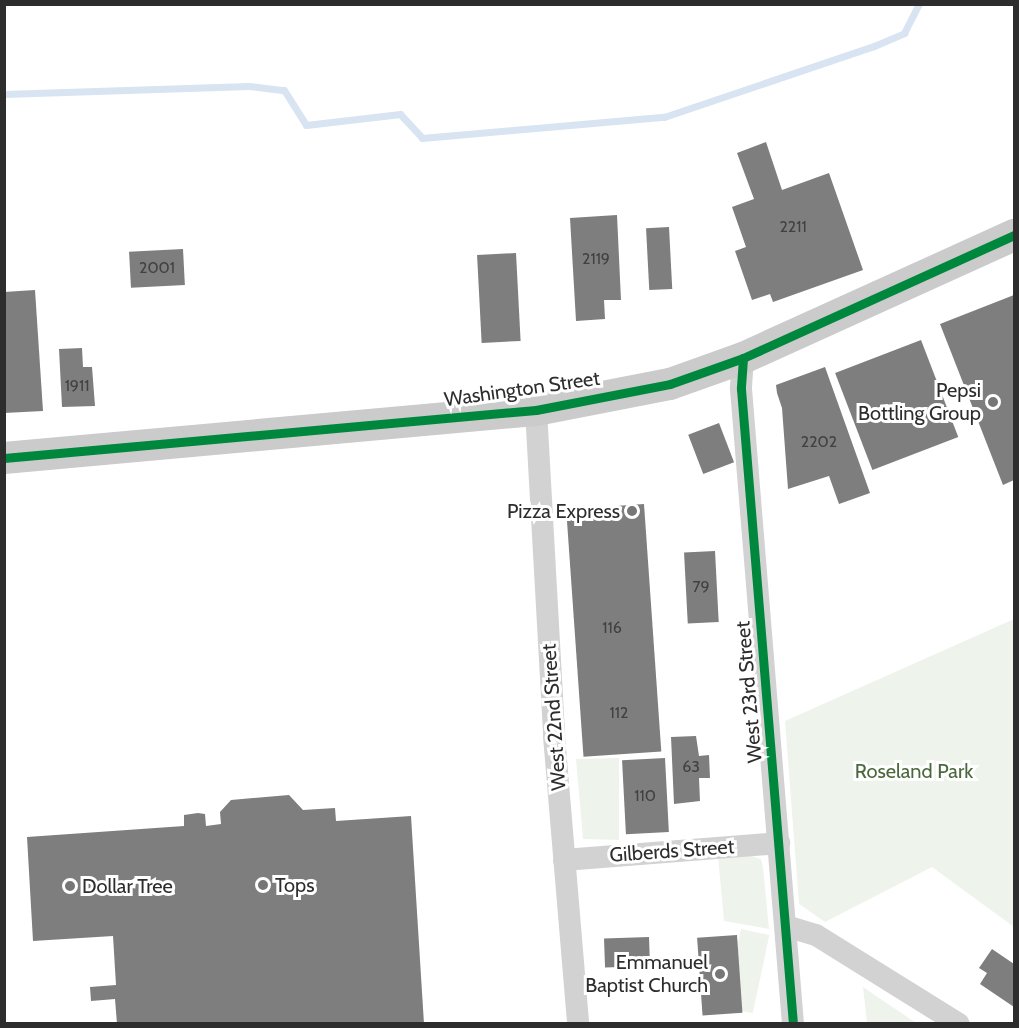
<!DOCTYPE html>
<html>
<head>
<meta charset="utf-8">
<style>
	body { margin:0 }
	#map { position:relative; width:1019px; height:1028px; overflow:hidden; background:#fff; font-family:Cabin,sans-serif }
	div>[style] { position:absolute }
	.green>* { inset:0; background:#eef4eb; transform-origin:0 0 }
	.stream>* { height:7px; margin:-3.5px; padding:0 3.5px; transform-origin:3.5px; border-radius:3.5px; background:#d8e4f1 }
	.building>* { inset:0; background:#7e7e7e; transform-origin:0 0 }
	.street>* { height:22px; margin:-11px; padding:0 11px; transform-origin:11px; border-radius:11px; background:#d2d2d2 }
	.secondary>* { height:32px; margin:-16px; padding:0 16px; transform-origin:16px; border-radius:16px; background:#cbcbcb }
	.cycleway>* { height:9px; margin:-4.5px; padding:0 4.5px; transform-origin:4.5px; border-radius:4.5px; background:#00873e }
	.dots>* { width:16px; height:16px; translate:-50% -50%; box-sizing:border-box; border:3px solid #fff; border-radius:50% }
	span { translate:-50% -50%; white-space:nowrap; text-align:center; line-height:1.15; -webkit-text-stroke:6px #fff; paint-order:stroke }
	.number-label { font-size:16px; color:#414141 }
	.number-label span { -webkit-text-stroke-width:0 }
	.street-label { font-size:20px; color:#2d2d2d }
	.poi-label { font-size:20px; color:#2d2d2d }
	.right { translate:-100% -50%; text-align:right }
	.left { translate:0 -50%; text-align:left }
	.park-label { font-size:20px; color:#4b683c }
	.frame { position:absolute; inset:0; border:6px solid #2d2d2d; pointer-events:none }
</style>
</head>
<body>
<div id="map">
	<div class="green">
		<div style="clip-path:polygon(1014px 619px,1014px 927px,932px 867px,825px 922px,799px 904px,785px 721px)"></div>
		<div style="clip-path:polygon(619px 758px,619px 840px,583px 839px,576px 759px)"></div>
		<div style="clip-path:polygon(748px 855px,761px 859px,763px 867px,769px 929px,724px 921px,718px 857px)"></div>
		<div style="left:741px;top:929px;width:29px;height:80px;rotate:12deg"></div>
		<div style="clip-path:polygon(863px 987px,916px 1023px,867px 1023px)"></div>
	</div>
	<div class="stream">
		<div style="left:4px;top:94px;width:245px;rotate:-1.9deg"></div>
		<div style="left:249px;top:86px;width:35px;rotate:7deg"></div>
		<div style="left:284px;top:90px;width:41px;rotate:57.8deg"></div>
		<div style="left:306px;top:125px;width:95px;rotate:-6.7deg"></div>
		<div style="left:400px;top:114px;width:33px;rotate:47deg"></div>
		<div style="left:422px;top:138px;width:243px;rotate:-5deg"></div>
		<div style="left:664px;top:117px;width:222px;rotate:-18.7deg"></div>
		<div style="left:874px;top:46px;width:33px;rotate:-23deg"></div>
		<div style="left:904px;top:33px;width:33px;rotate:-63deg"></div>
	</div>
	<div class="building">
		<div style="clip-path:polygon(766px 142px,782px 190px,829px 173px,863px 270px,773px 302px,770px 294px,752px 300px,735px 251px,746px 247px,732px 207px,754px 199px,737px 153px)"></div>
		<div style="clip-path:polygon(617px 215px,621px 300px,604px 300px,605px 319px,576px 321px,570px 218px)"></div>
		<div style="left:669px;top:227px;width:62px;height:23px;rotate:87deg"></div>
		<div style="left:183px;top:249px;width:36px;height:54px;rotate:87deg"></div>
		<div style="left:516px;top:253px;width:88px;height:39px;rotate:87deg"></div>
		<div style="clip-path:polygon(35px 290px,43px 411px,4px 413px,4px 292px)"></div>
		<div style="clip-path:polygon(1014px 295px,1014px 480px,1003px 485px,940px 324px)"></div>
		<div style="left:921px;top:340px;width:104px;height:92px;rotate:69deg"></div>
		<div style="clip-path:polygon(82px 348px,83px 367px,92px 367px,95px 406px,62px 407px,59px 349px)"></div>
		<div style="clip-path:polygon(825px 367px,870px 493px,839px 504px,829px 476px,788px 489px,782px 408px,777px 393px,776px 385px)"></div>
		<div style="left:719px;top:423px;width:42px;height:33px;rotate:69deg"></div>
		<div style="left:644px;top:504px;width:248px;height:78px;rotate:86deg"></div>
		<div style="left:715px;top:551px;width:71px;height:31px;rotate:87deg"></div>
		<div style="clip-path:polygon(696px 736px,699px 756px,709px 755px,710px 778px,699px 778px,700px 801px,674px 804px,671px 737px)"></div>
		<div style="left:665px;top:758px;width:74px;height:43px;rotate:87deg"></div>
		<div style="clip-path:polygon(289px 795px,303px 810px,335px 808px,336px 821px,411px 816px,424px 1024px,117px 1024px,115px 999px,91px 1001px,90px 987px,116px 985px,113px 936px,33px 941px,27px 837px,184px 826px,184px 815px,198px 813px,205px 814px,206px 826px,221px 824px,220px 812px,231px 800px)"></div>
		<div style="left:737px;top:935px;width:78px;height:40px;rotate:86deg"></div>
		<div style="left:649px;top:937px;width:29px;height:45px;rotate:88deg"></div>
		<div style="clip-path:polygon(992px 949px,1014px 964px,1014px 1007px,980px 984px,987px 973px,979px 968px)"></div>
	</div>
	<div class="street">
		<div style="left:743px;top:358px;width:31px;rotate:94deg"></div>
		<div style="left:741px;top:389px;width:637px;rotate:85.32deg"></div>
		<div style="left:536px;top:410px;width:326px;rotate:86.8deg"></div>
		<div style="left:554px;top:736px;width:289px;rotate:85.2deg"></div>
		<div style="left:564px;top:860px;width:216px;rotate:-4.5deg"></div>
		<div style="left:786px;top:926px;width:31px;rotate:17deg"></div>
		<div style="left:816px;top:935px;width:168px;rotate:31.9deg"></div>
	</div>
	<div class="secondary">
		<div style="left:4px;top:458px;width:534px;rotate:-5.16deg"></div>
		<div style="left:536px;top:410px;width:136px;rotate:-11deg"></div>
		<div style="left:670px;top:384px;width:77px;rotate:-19.6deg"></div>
		<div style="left:743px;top:358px;width:298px;rotate:-24.4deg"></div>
	</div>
	<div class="cycleway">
		<div style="left:743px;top:358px;width:31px;rotate:94deg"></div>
		<div style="left:741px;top:389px;width:637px;rotate:85.32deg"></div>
		<div style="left:4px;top:458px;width:534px;rotate:-5.16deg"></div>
		<div style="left:536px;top:410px;width:136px;rotate:-11deg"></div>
		<div style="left:670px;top:384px;width:77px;rotate:-19.6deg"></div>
		<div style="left:743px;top:358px;width:298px;rotate:-24.4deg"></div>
	</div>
	<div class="dots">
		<div style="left:993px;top:402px;background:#767676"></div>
		<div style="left:632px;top:511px;background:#767676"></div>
		<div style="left:263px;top:885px;background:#767676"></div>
		<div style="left:70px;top:886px;background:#767676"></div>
		<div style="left:720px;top:974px;background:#767676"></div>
	</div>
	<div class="number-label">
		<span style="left:793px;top:227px">2211</span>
		<span style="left:596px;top:259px">2119</span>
		<span style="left:157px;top:268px">2001</span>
		<span style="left:77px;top:386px">1911</span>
		<span style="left:819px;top:442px">2202</span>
		<span style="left:701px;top:587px">79</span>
		<span style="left:612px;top:628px">116</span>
		<span style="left:619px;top:713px">112</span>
		<span style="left:691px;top:767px">63</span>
		<span style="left:645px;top:796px">110</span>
	</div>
	<div class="street-label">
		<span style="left:522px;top:389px;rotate:-8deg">Washington Street</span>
		<span style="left:749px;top:692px;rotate:-95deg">West 23rd Street</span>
		<span style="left:554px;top:717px;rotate:-94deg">West 22nd Street</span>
		<span style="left:672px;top:851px;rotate:-4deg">Gilberds Street</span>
	</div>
	<div class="poi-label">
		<span class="right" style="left:981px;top:402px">Pepsi<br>Bottling Group</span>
		<span class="right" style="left:620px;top:511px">Pizza Express</span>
		<span class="left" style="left:275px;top:885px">Tops</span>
		<span class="left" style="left:82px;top:886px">Dollar Tree</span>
		<span class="right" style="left:708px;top:974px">Emmanuel<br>Baptist Church</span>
	</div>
	<div class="park-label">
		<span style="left:914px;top:771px">Roseland Park</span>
	</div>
	<div class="frame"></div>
</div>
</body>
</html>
